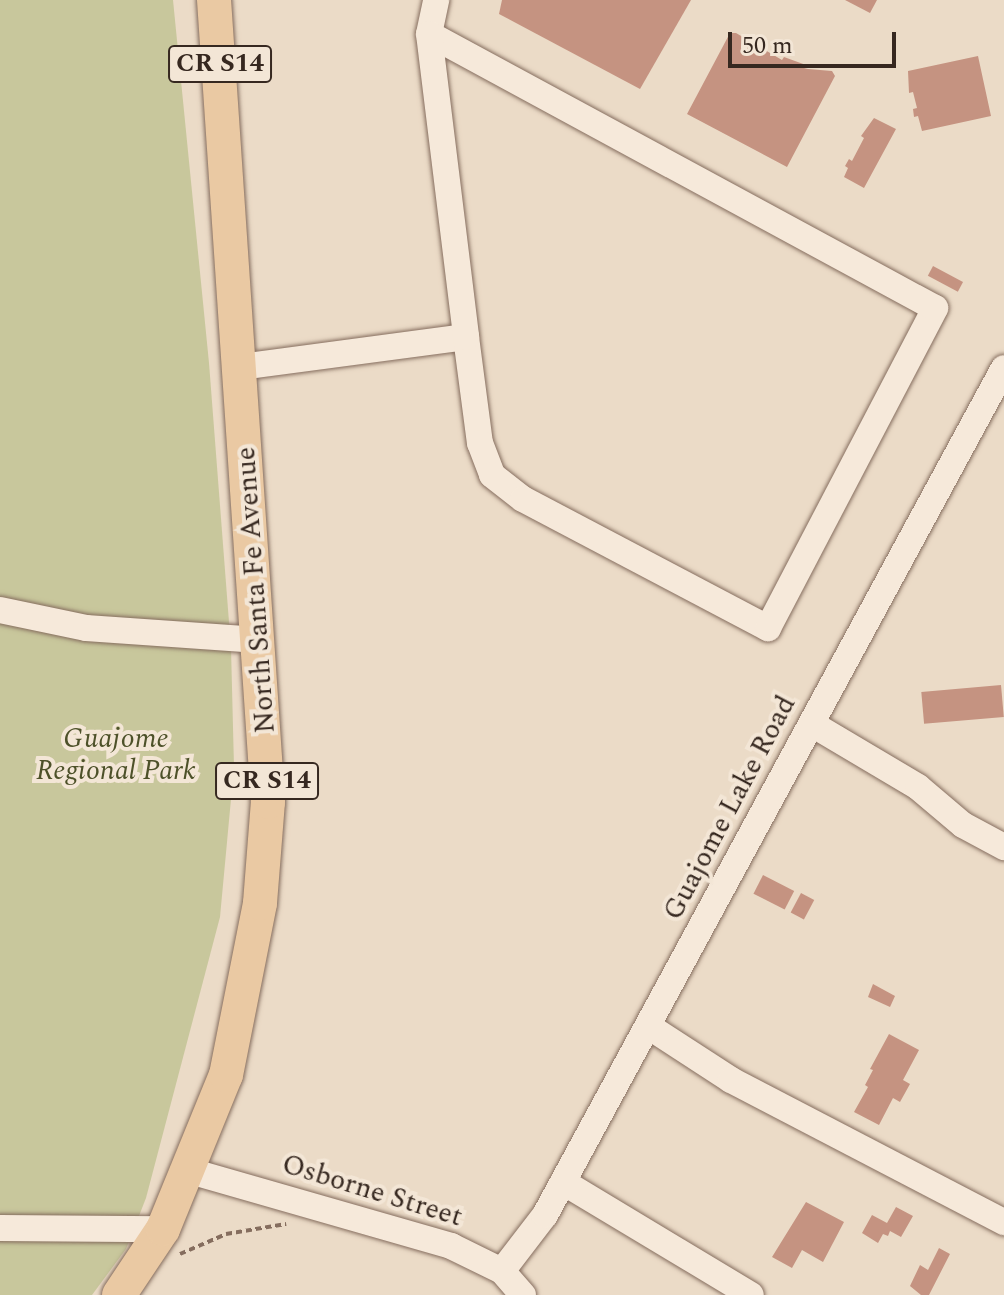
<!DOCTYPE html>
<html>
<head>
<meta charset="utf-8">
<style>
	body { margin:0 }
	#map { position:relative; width:1004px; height:1295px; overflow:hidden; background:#ebdbc7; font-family:Spectral,serif }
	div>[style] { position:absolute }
	.green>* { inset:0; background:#c8c79c }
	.building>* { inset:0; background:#c59381; transform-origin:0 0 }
	.path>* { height:4px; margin-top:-2px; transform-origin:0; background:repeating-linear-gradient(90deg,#856d5e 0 6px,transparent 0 10px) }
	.roads { filter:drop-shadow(0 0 2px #856d5e) drop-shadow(0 0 2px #856d5e) }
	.minor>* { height:26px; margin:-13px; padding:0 13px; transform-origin:13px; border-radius:13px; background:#f6e9da }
	.major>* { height:34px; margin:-17px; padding:0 17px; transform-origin:17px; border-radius:17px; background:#eac9a3 }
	span { translate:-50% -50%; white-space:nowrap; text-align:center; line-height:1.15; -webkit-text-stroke:8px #f3e6d6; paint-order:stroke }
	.shield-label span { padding:2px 6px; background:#f3e6d6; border:2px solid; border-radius:6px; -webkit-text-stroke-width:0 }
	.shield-label { font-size:26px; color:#362820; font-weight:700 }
	.street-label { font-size:28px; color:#362820 }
	.park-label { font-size:28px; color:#4d5129; font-style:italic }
	.scale { position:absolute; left:728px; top:32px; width:168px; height:36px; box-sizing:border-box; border:4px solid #362820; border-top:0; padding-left:10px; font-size:24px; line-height:28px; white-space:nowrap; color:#362820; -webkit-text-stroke:6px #f3e6d6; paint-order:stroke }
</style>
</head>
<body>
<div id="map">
	<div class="green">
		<div style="clip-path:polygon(0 0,173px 0,209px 363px,231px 648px,234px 767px,220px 917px,146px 1198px,126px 1249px,92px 1295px,0 1295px)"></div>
	</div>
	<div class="building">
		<div style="clip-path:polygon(502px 0,691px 0,640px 89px,499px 14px)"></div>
		<div style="clip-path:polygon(845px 0,877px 0,870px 13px)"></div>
		<div style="clip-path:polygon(730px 33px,736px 33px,782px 60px,784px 57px,806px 65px,804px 68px,808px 69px,832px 71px,835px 76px,787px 167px,687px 114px)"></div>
		<div style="clip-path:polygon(978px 56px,991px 116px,922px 131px,918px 116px,914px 117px,913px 109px,917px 108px,913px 92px,909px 93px,908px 71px)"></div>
		<div style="clip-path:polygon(874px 118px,896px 129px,864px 188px,844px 177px,848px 168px,845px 166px,849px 159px,852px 161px,864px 138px,861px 136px)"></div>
		<div style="left:933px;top:266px;width:34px;height:11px;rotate:28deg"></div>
		<div style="left:1001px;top:685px;width:32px;height:80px;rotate:85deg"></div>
		<div style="left:763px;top:875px;width:35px;height:21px;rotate:27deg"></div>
		<div style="left:801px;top:893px;width:15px;height:22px;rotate:28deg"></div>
		<div style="clip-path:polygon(873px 984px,895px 996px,890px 1007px,868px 997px)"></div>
		<div style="clip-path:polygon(889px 1034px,919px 1050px,903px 1080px,910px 1084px,900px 1102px,893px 1098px,879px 1125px,854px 1112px,868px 1087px,865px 1085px,873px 1070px,870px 1069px)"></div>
		<div style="clip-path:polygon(806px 1202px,844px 1222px,823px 1262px,802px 1250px,792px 1268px,772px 1257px)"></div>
		<div style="clip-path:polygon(896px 1207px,913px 1216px,901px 1237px,890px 1231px,888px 1236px,883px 1234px,878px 1243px,862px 1233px,872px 1215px,887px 1223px)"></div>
		<div style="clip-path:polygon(939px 1248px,950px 1254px,929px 1295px,921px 1295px,910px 1286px,920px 1265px,928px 1270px)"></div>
	</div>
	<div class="path">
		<div style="left:180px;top:1254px;width:50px;rotate:-23.5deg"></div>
		<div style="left:226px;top:1234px;width:61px;rotate:-9.5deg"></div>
	</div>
	<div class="roads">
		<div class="minor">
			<div style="left:429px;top:34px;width:35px;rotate:-78deg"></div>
			<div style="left:241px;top:367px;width:227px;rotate:-7.6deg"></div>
			<div style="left:466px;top:337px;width:107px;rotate:82.5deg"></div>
			<div style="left:480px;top:443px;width:34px;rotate:69deg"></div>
			<div style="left:492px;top:475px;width:39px;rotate:38deg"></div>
			<div style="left:523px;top:499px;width:277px;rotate:27.8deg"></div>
			<div style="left:768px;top:628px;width:361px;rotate:-62.4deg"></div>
			<div style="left:935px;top:308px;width:575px;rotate:-151.56deg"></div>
			<div style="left:429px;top:34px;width:305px;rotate:83deg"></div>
			<div style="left:0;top:610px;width:88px;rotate:11.8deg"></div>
			<div style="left:86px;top:628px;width:173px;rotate:4deg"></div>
			<div style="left:812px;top:724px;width:123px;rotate:30.7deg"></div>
			<div style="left:918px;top:787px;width:59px;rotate:40.2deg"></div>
			<div style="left:963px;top:825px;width:47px;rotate:28.2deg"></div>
			<div style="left:648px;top:1026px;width:99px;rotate:33deg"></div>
			<div style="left:731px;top:1080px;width:308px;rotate:27.5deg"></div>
			<div style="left:190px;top:1171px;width:272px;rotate:16deg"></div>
			<div style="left:451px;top:1246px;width:57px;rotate:26.1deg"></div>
			<div style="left:502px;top:1271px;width:32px;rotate:49deg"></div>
			<div style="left:563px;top:1182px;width:219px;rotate:31deg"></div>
			<div style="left:0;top:1228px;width:163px;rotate:0.4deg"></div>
			<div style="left:502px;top:1271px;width:71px;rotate:-52.5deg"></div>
			<div style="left:545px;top:1215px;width:963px;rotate:-61.55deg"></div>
		</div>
		<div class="major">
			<div style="left:119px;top:1295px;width:79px;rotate:-56.3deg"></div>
			<div style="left:163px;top:1229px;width:166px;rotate:-67.8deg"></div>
			<div style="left:226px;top:1075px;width:175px;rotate:-78.8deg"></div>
			<div style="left:260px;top:903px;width:101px;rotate:-85.5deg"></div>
			<div style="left:268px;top:802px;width:804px;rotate:-93.85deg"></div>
		</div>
	</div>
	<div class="shield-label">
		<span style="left:220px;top:64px">CR S14</span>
		<span style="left:267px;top:781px">CR S14</span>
	</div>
	<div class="street-label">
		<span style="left:256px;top:590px;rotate:-94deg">North Santa Fe Avenue</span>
		<span style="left:730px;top:808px;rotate:-62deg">Guajome Lake Road</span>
		<span style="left:372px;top:1191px;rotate:17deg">Osborne Street</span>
	</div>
	<div class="park-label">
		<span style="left:116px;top:755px">Guajome<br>Regional Park</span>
	</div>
	<div class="scale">50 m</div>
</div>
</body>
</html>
